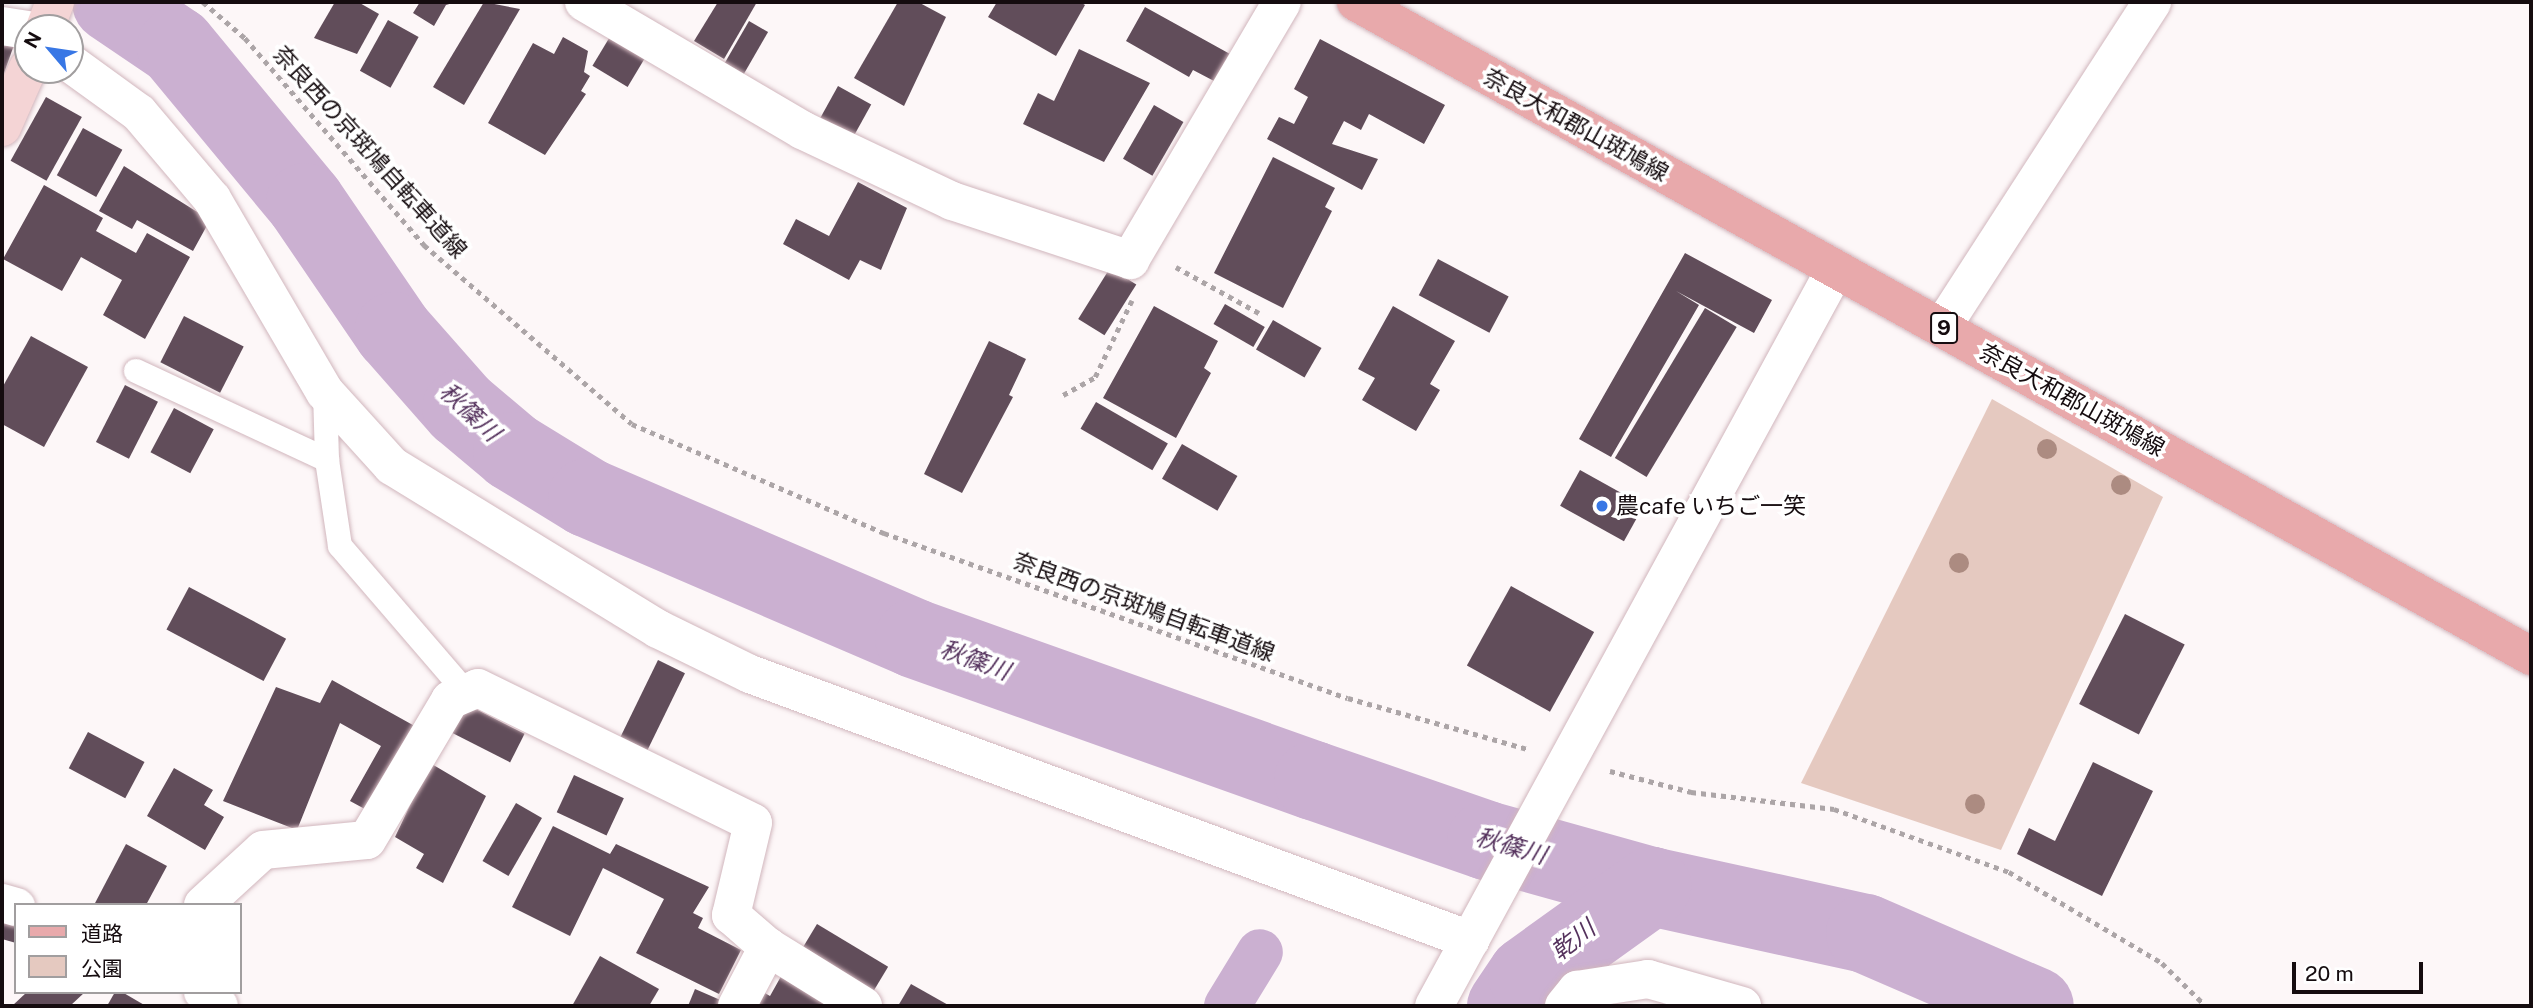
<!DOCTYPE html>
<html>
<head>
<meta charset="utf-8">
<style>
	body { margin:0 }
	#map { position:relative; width:2533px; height:1008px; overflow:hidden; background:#fdf7f8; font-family:"Public Sans","Noto Sans JP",sans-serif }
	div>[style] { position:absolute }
	.green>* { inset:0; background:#e5c9c0 }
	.canal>* { height:46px; margin:-23px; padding:0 23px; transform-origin:23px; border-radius:23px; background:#cbb0d1 }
	.river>* { height:79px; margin:-39.5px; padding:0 39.5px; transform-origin:39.5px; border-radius:39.5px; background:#cbb0d1 }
	.building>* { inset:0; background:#614d5a; transform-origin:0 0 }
	.path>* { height:4.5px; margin-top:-2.25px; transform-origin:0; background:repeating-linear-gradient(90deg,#aca5a7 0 5px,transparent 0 10px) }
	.roads { filter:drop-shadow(0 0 2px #d1b6bd) drop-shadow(0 0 2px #d1b6bd) }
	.lane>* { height:24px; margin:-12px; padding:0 12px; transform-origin:12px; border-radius:12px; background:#fff }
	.street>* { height:38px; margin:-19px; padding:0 19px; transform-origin:19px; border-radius:19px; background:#fff }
	.secondary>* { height:38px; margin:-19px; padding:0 19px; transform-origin:19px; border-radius:19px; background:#f4d4d5 }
	.primary>* { height:38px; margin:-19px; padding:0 19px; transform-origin:19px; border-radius:19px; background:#e8a9ab }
	.trees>* { width:20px; height:20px; margin:-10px; border-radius:50%; background:#ac8b81 }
	.dots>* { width:19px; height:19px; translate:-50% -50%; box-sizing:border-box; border:4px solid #fff; border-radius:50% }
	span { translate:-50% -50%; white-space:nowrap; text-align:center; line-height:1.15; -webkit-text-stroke:7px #fff; paint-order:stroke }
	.shield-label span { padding:2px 5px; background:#fff; border:2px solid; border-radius:5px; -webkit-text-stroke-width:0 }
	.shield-label { font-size:21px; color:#150c0f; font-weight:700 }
	.street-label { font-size:23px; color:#150c0f }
	.poi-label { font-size:23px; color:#150c0f }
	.left { translate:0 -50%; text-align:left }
	.water-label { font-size:24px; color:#55325d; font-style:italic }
	.frame { position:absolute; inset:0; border:4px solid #150c0f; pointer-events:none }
	.legend { position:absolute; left:14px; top:903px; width:228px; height:91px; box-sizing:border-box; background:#fff; border:2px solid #a19e9f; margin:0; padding:9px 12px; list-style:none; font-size:21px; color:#150c0f }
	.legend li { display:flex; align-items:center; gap:14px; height:35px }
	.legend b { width:35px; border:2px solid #a19e9f }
	.north { position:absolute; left:14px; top:14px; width:70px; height:70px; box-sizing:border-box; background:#fff; border:2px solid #a19e9f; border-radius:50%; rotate:299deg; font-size:19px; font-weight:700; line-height:28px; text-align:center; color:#150c0f }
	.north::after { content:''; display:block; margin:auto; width:24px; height:32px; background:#3877e5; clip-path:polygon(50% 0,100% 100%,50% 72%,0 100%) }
	.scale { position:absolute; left:2292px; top:962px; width:131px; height:32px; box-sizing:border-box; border:4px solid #150c0f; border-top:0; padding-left:9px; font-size:21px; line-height:24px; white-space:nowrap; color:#150c0f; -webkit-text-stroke:5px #fff; paint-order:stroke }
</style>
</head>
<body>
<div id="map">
	<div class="green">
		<div style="clip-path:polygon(1992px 399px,2163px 497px,2001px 850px,1801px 783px)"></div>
	</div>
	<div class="canal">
		<div style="left:1227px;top:1006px;width:63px;rotate:-58.6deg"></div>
	</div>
	<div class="river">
		<div style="left:111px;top:2px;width:78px;rotate:34.1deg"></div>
		<div style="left:176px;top:46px;width:202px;rotate:50.4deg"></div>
		<div style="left:305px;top:202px;width:156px;rotate:55.7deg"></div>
		<div style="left:393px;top:331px;width:103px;rotate:48.6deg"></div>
		<div style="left:461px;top:408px;width:67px;rotate:40.1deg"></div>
		<div style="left:512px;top:451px;width:88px;rotate:31.5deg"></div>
		<div style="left:587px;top:497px;width:356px;rotate:23.3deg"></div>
		<div style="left:914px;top:638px;width:424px;rotate:19.6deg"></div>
		<div style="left:1313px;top:780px;width:183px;rotate:19.1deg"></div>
		<div style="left:1486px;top:840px;width:171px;rotate:15.6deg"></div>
		<div style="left:1651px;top:886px;width:219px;rotate:12.4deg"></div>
		<div style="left:1865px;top:933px;width:184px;rotate:23.4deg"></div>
		<div style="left:1506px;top:1006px;width:37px;rotate:-56deg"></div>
		<div style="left:1527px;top:975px;width:153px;rotate:-35.7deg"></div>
	</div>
	<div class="building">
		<div style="clip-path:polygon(335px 2px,358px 2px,379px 14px,357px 54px,314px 38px)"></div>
		<div style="clip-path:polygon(420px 2px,456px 2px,446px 5px,434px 26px,413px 13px)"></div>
		<div style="clip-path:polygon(484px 2px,520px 9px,464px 105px,433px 87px)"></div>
		<div style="clip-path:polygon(718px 2px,757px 2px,724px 59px,694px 41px)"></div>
		<div style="clip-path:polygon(898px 2px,918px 2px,946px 17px,904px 106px,854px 78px)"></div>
		<div style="clip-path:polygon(997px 2px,1080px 2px,1085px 5px,1056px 56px,988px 17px)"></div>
		<div style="clip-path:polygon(1145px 7px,1230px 54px,1214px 81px,1193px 70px,1189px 77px,1126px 41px)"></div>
		<div style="left:388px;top:20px;width:35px;height:58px;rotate:29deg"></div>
		<div style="left:749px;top:21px;width:22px;height:56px;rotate:30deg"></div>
		<div style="left:611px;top:35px;width:41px;height:36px;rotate:31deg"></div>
		<div style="clip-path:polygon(563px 37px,588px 51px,584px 72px,590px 76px,581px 91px,586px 94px,545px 155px,488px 123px,533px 43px,554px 54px)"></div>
		<div style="clip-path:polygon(1320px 39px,1445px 105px,1424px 144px,1369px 114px,1361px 130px,1344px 121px,1332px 144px,1378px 159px,1362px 190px,1267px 139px,1279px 117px,1294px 124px,1308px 97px,1294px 89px)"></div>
		<div style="clip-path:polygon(2px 43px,14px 45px,2px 79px)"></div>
		<div style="clip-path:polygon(1079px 49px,1150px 83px,1104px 162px,1023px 124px,1038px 93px,1054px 101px)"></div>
		<div style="left:838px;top:86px;width:38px;height:40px;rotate:29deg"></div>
		<div style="left:46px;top:97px;width:41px;height:73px;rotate:29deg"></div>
		<div style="left:1154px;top:105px;width:34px;height:62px;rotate:30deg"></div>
		<div style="left:83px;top:128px;width:45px;height:54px;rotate:29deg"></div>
		<div style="clip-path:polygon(1273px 157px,1335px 188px,1325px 207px,1332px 211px,1283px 308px,1214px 273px)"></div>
		<div style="clip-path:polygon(124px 166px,210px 220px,193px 251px,137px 220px,132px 229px,99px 211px)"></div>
		<div style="clip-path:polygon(858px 182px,907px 208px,881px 270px,860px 260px,849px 280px,783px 244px,796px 219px,829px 236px)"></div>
		<div style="clip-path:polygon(44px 185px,103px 218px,96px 231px,136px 253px,147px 233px,190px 257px,145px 339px,103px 315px,122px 280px,81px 257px,62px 291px,3px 259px)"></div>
		<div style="clip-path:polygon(1685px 253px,1772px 300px,1754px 333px,1676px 291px,1699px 305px,1611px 457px,1579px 439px)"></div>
		<div style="left:1438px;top:259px;width:80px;height:41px;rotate:28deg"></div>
		<div style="left:1110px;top:268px;width:31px;height:60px;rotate:32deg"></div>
		<div style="left:1225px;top:304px;width:46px;height:23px;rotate:30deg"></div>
		<div style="clip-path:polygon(1154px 306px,1218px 341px,1204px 368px,1211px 373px,1176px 438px,1103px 398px)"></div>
		<div style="clip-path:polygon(1393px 306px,1455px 341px,1430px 384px,1440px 390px,1416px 431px,1362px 400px,1375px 378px,1358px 369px)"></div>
		<div style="left:1705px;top:308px;width:37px;height:175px;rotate:31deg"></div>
		<div style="left:184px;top:316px;width:67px;height:52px;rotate:27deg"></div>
		<div style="left:1273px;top:320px;width:56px;height:34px;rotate:30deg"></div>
		<div style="clip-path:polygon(31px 336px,88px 367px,44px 447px,2px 424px,2px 388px)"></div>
		<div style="clip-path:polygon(989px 341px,1026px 359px,1009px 395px,1013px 397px,962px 493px,924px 474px)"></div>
		<div style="left:125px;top:385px;width:37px;height:64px;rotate:27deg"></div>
		<div style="left:1096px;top:402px;width:83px;height:31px;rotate:30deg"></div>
		<div style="left:174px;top:408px;width:45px;height:50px;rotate:28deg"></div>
		<div style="left:1182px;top:444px;width:64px;height:40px;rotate:30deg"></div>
		<div style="left:1580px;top:470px;width:73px;height:41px;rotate:29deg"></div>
		<div style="left:1511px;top:586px;width:95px;height:91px;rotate:29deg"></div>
		<div style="left:189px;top:587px;width:110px;height:48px;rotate:28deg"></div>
		<div style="left:2125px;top:614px;width:67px;height:101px;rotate:27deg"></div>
		<div style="left:658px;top:660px;width:30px;height:94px;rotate:26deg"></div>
		<div style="clip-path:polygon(332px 680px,420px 729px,374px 814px,350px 801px,381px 746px,340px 723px,297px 830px,223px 801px,276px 687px,320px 703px)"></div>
		<div style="left:464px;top:703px;width:68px;height:32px;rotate:27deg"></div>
		<div style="left:88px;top:732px;width:64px;height:41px;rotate:28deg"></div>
		<div style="clip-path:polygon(2093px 762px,2153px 791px,2102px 896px,2017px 854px,2029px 828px,2055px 841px)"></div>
		<div style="clip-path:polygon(430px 763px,486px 796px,443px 883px,416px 868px,424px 854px,395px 837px)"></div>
		<div style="clip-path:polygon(174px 768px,213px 790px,204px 805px,224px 817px,205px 850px,147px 816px)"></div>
		<div style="left:574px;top:775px;width:55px;height:41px;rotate:25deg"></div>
		<div style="left:516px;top:803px;width:30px;height:67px;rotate:30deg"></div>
		<div style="clip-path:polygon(553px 826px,610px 854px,616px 844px,709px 887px,693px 913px,703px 918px,698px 928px,741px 950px,719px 994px,636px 953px,664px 899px,603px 868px,570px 936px,512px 907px)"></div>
		<div style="clip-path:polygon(126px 844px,167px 866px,146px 905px,94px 905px)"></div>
		<div style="clip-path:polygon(2px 912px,16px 916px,16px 943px,2px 939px)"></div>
		<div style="left:817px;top:924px;width:83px;height:36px;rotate:31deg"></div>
		<div style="clip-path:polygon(600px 956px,659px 989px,649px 1006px,572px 1006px)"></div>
		<div style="clip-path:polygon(784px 971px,849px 1006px,755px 1006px,763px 992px,770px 996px)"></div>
		<div style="clip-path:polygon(911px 984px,950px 1006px,898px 1006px)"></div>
		<div style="clip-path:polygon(695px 989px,725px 1002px,723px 1006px,688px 1006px)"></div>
		<div style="clip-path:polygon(27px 992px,85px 992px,70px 1006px,12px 1006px)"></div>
		<div style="clip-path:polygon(115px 992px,122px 992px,146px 1006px,107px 1006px)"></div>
	</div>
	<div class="path">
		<div style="left:203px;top:2px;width:55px;rotate:40.6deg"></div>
		<div style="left:245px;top:38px;width:274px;rotate:49.1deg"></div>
		<div style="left:424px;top:245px;width:274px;rotate:40.7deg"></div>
		<div style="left:632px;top:424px;width:275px;rotate:23.4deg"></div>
		<div style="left:884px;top:533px;width:492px;rotate:19.6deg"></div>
		<div style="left:1348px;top:698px;width:186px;rotate:15.9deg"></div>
		<div style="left:1176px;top:267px;width:95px;rotate:29deg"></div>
		<div style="left:1063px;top:395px;width:37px;rotate:-29deg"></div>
		<div style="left:1095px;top:377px;width:85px;rotate:-64.3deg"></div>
		<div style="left:1610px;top:771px;width:84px;rotate:14.5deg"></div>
		<div style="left:1691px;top:792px;width:144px;rotate:6.8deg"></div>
		<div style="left:1834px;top:809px;width:186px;rotate:19.8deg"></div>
		<div style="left:2009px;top:872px;width:178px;rotate:30.7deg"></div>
		<div style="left:2162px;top:963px;width:62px;rotate:44.3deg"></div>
	</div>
	<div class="roads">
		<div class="lane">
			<div style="left:136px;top:371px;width:211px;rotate:25deg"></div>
			<div style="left:327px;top:460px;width:87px;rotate:81.4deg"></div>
			<div style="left:340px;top:546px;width:190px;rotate:49.3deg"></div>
			<div style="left:325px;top:392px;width:68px;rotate:88.3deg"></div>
		</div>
		<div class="street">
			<div style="left:584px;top:2px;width:253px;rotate:30.4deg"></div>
			<div style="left:802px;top:130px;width:166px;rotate:25.3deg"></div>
			<div style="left:952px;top:201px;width:188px;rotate:18.3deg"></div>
			<div style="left:1130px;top:260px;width:299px;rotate:-59.5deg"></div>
			<div style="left:2px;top:26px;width:26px;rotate:9deg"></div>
			<div style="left:70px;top:63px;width:85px;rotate:35.9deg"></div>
			<div style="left:139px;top:113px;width:113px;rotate:49.7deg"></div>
			<div style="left:212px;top:199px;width:224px;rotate:59.7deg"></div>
			<div style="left:325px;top:392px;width:100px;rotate:47.8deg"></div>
			<div style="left:392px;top:466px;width:312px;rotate:31.5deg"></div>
			<div style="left:658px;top:629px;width:102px;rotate:26.1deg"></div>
			<div style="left:750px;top:674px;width:768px;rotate:20.28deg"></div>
			<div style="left:1942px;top:327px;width:387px;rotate:-57.1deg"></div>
			<div style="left:2px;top:903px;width:15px;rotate:16deg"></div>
			<div style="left:203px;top:905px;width:81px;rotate:-42.5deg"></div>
			<div style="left:263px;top:850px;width:104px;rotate:-5.5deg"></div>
			<div style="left:367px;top:840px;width:163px;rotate:-59.3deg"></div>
			<div style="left:450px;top:700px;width:30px;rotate:-23deg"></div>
			<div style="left:478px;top:688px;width:306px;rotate:26.1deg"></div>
			<div style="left:753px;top:823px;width:95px;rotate:103.4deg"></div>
			<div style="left:731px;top:915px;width:49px;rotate:40.9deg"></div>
			<div style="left:768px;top:947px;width:112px;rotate:31.8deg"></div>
			<div style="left:203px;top:992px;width:21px;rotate:41deg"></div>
			<div style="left:737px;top:1006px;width:67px;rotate:-62.3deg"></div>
			<div style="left:1434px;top:1006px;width:838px;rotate:-61.42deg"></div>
			<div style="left:1564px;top:1006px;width:21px;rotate:-51deg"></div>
			<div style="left:1577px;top:990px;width:72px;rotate:-8.8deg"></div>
			<div style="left:1648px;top:979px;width:98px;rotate:16deg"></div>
		</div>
		<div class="secondary">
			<div style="left:45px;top:28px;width:28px;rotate:-69deg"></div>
			<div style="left:2px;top:127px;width:64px;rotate:-66.2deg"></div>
		</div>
		<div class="primary">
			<div style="left:1356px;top:2px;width:1345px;rotate:29.1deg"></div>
		</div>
	</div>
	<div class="trees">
		<div style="left:2047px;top:449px"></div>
		<div style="left:2121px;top:485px"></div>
		<div style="left:1959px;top:563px"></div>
		<div style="left:1975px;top:804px"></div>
	</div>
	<div class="dots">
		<div style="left:1602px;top:506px;background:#3877e5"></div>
	</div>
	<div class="shield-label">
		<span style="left:1944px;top:328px">9</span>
	</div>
	<div class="street-label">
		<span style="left:1576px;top:125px;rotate:29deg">奈良大和郡山斑鳩線</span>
		<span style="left:370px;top:152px;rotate:48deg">奈良西の京斑鳩自転車道線</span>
		<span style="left:2072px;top:400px;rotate:29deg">奈良大和郡山斑鳩線</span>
		<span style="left:1144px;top:607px;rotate:20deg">奈良西の京斑鳩自転車道線</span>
	</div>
	<div class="poi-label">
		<span class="left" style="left:1616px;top:506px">農cafe いちご一笑</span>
	</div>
	<div class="water-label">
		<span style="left:470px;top:412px;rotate:43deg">秋篠川</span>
		<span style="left:975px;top:660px;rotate:20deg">秋篠川</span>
		<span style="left:1511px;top:846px;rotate:16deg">秋篠川</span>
		<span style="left:1573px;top:940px;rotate:-38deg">乾川</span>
	</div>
	<div class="frame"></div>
	<ul class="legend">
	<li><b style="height:9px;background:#e8a9ab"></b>道路</li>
	<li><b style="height:19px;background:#e5c9c0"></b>公園</li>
	</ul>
	<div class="north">N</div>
	<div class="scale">20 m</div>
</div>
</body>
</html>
